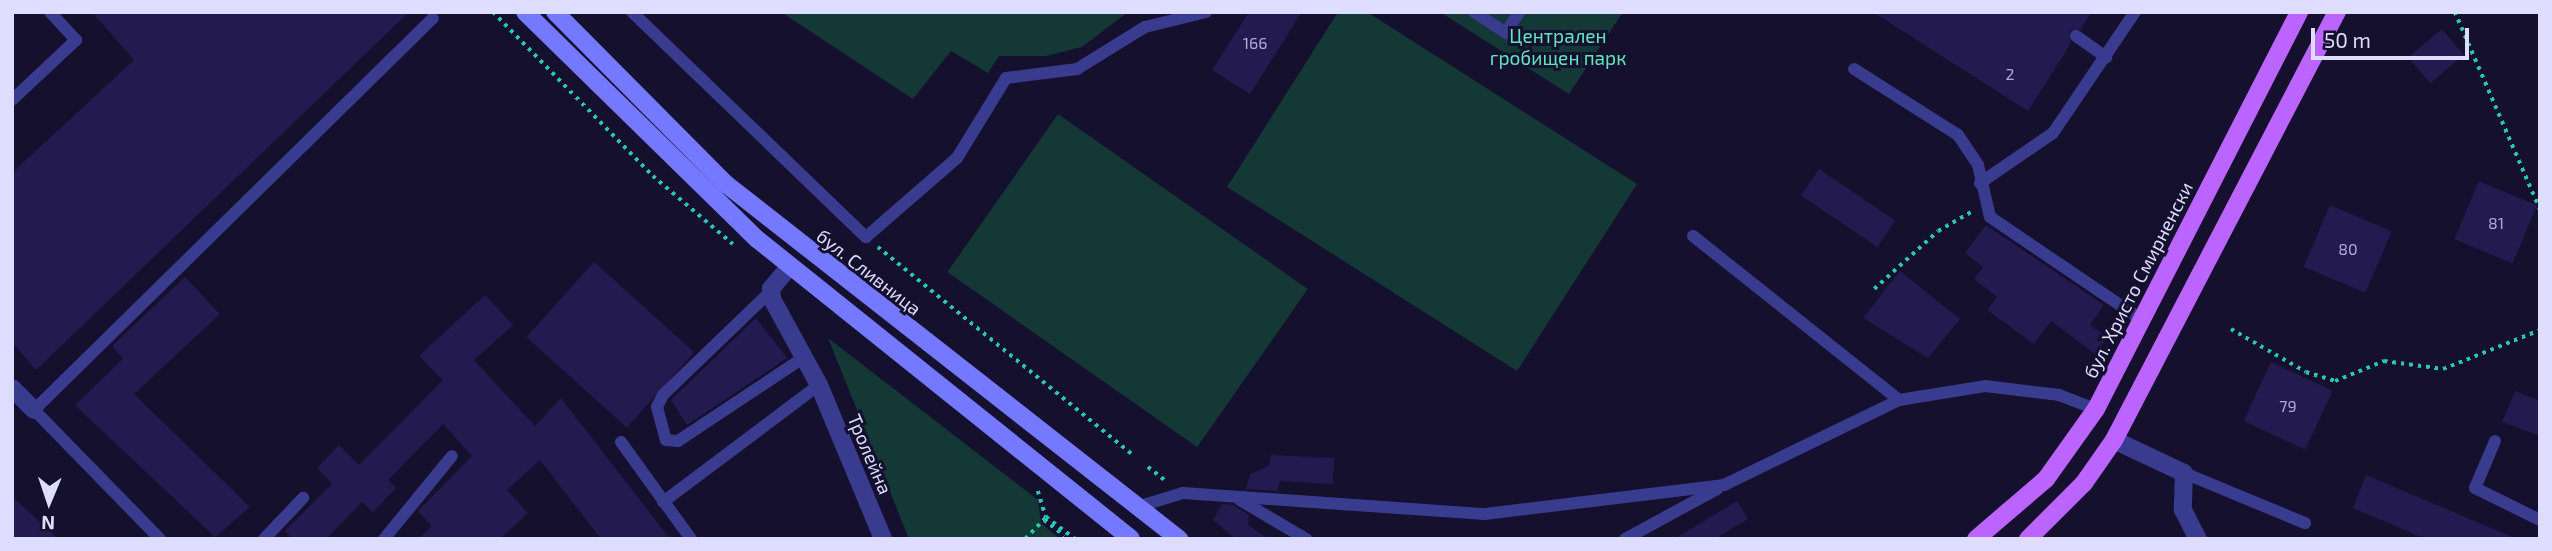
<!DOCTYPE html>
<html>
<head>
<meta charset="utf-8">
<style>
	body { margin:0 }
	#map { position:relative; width:2552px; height:551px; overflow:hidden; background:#14102e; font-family:"Exo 2",sans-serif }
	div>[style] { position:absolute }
	.green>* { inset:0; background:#133835; transform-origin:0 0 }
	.building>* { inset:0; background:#231b50; transform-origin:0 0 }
	.path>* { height:3.5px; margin-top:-1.75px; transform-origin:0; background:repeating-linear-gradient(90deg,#2ac6b3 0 3.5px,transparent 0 8.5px) }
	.service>* { height:12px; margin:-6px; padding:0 6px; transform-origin:6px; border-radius:6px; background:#393b8f }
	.minor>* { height:18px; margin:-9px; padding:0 9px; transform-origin:9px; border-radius:9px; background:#393b8f }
	.secondary>* { height:18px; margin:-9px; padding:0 9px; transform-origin:9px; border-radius:9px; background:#7479ff }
	.primary>* { height:18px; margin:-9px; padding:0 9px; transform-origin:9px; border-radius:9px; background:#bc64ff }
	span { translate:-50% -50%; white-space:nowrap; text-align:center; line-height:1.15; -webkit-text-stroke:6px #14102e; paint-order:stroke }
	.number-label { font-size:16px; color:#b0acd3 }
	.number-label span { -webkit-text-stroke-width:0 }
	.park-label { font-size:19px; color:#61e7be }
	.street-label { font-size:19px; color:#dfddff }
	.frame { position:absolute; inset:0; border:14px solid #dfddff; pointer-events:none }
	.north { position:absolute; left:14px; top:467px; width:70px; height:70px; -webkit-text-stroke:5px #14102e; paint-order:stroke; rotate:182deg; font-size:19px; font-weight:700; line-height:28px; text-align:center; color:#dfddff }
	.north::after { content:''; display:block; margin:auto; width:24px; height:32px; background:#dfddff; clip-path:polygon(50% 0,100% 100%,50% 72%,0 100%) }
	.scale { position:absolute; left:2311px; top:28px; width:158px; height:32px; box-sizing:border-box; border:4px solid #dfddff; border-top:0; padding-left:9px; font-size:21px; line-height:24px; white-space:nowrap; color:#dfddff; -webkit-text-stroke:5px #14102e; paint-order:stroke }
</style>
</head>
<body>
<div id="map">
	<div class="green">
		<div style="clip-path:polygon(781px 12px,1128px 12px,1082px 47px,1046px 56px,999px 56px,988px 73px,951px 51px,913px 99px)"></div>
		<div style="clip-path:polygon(1338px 12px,1367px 12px,1637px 184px,1517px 371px,1227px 187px)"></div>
		<div style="clip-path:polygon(1440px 12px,1623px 12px,1569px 94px)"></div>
		<div style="left:1058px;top:114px;width:305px;height:193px;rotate:35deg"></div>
		<div style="clip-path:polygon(828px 338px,1038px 500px,1041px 523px,1060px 539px,909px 539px)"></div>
	</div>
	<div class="building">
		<div style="clip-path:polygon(92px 12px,409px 12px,36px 370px,12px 342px,12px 173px,134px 60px)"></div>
		<div style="clip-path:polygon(1249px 12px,1302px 12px,1250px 94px,1212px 70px)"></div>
		<div style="clip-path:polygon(1873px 12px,2091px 12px,2081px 29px,2069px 32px,2071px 43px,2028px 111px)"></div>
		<div style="left:2442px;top:29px;width:34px;height:44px;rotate:50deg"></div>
		<div style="left:1819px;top:169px;width:92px;height:32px;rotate:34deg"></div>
		<div style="left:2479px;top:181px;width:63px;height:63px;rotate:23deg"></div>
		<div style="left:2330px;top:205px;width:67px;height:67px;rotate:23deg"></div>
		<div style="clip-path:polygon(1986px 225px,2104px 305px,2090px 325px,2108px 337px,2095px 354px,2051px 321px,2034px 344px,1987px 310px,1997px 297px,1974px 279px,1983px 267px,1965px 253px)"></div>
		<div style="left:594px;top:262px;width:135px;height:101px;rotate:42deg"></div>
		<div style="clip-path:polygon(1900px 271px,1960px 319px,1928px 358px,1863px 318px)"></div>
		<div style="clip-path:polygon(185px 277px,220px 314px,134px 394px,250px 507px,215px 537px,75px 405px,123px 359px,112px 346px)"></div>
		<div style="clip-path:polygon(485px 295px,513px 325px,474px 360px,535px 426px,561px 398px,670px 539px,601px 539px,540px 460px,507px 490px,528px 513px,500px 539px,418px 539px,432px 526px,418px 511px,472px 456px,443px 424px,388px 480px,396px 488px,373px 512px,362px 502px,326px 539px,293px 539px,285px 531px,332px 484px,317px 468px,339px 445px,359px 465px,443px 380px,419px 356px)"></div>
		<div style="clip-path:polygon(756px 318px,787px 358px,687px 425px,671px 400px)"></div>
		<div style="left:2271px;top:362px;width:68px;height:65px;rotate:25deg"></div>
		<div style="clip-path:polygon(2515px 391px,2540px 401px,2540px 436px,2502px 422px)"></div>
		<div style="clip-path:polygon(1271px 455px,1334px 458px,1333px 484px,1280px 481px,1277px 491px,1246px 489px,1250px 474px,1269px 466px)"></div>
		<div style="clip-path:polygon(2366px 475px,2517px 539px,2426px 539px,2353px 508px)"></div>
		<div style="clip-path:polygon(12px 496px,58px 539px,12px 539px)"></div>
		<div style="clip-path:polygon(1737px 501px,1748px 519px,1714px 539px,1674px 539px)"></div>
		<div style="clip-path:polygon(1233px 505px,1249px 515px,1248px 525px,1269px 539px,1236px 539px,1213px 520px,1222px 504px)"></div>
	</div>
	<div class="path">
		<div style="left:493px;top:12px;width:229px;rotate:45.7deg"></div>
		<div style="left:653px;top:176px;width:105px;rotate:40.4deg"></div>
		<div style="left:2455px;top:12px;width:215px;rotate:66.7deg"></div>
		<div style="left:878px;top:247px;width:328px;rotate:39.2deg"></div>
		<div style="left:1874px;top:289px;width:86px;rotate:-42.2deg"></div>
		<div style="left:1938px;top:231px;width:39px;rotate:-30deg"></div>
		<div style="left:2231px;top:329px;width:86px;rotate:29.8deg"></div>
		<div style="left:2306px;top:372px;width:30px;rotate:17deg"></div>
		<div style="left:2335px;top:381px;width:53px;rotate:-22.2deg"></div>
		<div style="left:2384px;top:361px;width:60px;rotate:7.7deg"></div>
		<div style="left:2443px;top:369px;width:105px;rotate:-21.9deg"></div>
		<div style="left:1148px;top:467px;width:23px;rotate:38deg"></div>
		<div style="left:1038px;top:491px;width:27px;rotate:73deg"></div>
		<div style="left:1046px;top:517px;width:36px;rotate:37deg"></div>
		<div style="left:1044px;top:520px;width:26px;rotate:37deg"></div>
		<div style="left:1025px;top:539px;width:30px;rotate:-46deg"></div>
	</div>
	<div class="service">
		<div style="left:632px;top:12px;width:325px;rotate:43.9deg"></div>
		<div style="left:866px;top:237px;width:121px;rotate:-41deg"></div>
		<div style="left:957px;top:158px;width:94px;rotate:-58.5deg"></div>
		<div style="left:1006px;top:78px;width:72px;rotate:-7.2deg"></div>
		<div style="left:1077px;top:69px;width:80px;rotate:-31.7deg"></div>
		<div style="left:1145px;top:27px;width:63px;rotate:-13.8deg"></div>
		<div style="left:1474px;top:12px;width:38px;rotate:33deg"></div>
		<div style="left:1506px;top:33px;width:25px;rotate:-58deg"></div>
		<div style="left:2076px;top:36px;width:37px;rotate:35deg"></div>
		<div style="left:1854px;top:69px;width:123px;rotate:32.4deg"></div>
		<div style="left:1958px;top:135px;width:36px;rotate:56deg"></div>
		<div style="left:1978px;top:165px;width:53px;rotate:77deg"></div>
		<div style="left:1990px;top:217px;width:184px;rotate:34.1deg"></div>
		<div style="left:12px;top:100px;width:88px;rotate:-43.2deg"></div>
		<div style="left:76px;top:40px;width:38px;rotate:-133deg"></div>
		<div style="left:1980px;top:183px;width:88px;rotate:-34.4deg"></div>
		<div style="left:2053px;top:133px;width:146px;rotate:-55.9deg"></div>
		<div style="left:1693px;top:236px;width:263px;rotate:38.5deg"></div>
		<div style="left:771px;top:291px;width:150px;rotate:136.1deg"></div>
		<div style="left:663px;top:395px;width:13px;rotate:117deg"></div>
		<div style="left:657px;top:407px;width:34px;rotate:75deg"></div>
		<div style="left:666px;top:440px;width:12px;rotate:5deg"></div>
		<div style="left:678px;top:441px;width:150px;rotate:-33.6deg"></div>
		<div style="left:2495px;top:441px;width:51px;rotate:113.1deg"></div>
		<div style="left:2475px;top:488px;width:72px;rotate:26.2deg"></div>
		<div style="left:621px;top:442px;width:120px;rotate:54.2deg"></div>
		<div style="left:2184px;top:473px;width:131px;rotate:22.5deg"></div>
		<div style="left:1240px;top:500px;width:77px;rotate:30.6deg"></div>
		<div style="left:663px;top:502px;width:195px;rotate:-36.9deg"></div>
		<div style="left:1137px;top:507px;width:48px;rotate:-16.9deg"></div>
		<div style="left:1183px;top:493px;width:303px;rotate:4deg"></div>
		<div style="left:1485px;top:514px;width:241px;rotate:-6.9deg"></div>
		<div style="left:1724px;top:485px;width:195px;rotate:-25.9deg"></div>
		<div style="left:1899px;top:400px;width:87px;rotate:-9.2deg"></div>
		<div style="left:1985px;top:386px;width:75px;rotate:6.9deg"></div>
		<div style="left:2059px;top:395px;width:40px;rotate:21deg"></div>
		<div style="left:160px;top:539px;width:180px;rotate:-134.3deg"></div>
		<div style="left:34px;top:410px;width:559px;rotate:-44.49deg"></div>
		<div style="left:264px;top:539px;width:57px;rotate:-46.4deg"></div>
		<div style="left:384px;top:539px;width:107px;rotate:-50.7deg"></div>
		<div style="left:1625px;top:539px;width:105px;rotate:-28.5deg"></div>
	</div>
	<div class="minor">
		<div style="left:790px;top:266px;width:30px;rotate:130deg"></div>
		<div style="left:771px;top:289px;width:10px;rotate:84deg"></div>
		<div style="left:772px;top:299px;width:98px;rotate:61.3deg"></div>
		<div style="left:819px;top:385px;width:167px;rotate:67.4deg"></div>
		<div style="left:12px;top:388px;width:31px;rotate:45deg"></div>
		<div style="left:2114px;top:440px;width:77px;rotate:25.2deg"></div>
		<div style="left:2184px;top:473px;width:37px;rotate:92deg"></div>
		<div style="left:2183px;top:510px;width:33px;rotate:63deg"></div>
	</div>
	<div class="secondary">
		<div style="left:525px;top:12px;width:325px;rotate:44.4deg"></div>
		<div style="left:757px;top:239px;width:479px;rotate:38.7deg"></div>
		<div style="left:555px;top:12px;width:243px;rotate:45.2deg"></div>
		<div style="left:726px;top:184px;width:576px;rotate:38.08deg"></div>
	</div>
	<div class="primary">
		<div style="left:1976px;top:539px;width:92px;rotate:-40.6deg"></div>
		<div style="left:2046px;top:479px;width:86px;rotate:-54.5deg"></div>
		<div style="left:2096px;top:409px;width:446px;rotate:-62.9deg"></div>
		<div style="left:2028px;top:539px;width:79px;rotate:-45deg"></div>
		<div style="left:2084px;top:483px;width:52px;rotate:-55.1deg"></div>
		<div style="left:2114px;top:440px;width:483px;rotate:-62.5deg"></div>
	</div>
	<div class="number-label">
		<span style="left:1255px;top:43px">166</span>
		<span style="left:2010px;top:74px">2</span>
		<span style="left:2496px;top:223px">81</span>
		<span style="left:2348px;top:249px">80</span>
		<span style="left:2288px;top:406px">79</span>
	</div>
	<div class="park-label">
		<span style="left:1558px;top:47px">Централен<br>гробищен парк</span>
	</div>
	<div class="street-label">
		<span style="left:869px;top:272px;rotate:38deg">бул. Сливница</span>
		<span style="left:2138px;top:280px;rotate:-63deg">бул. Христо Смирненски</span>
		<span style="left:870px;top:454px;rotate:67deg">Тролейна</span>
	</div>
	<div class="frame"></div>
	<div class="north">N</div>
	<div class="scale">50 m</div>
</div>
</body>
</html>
